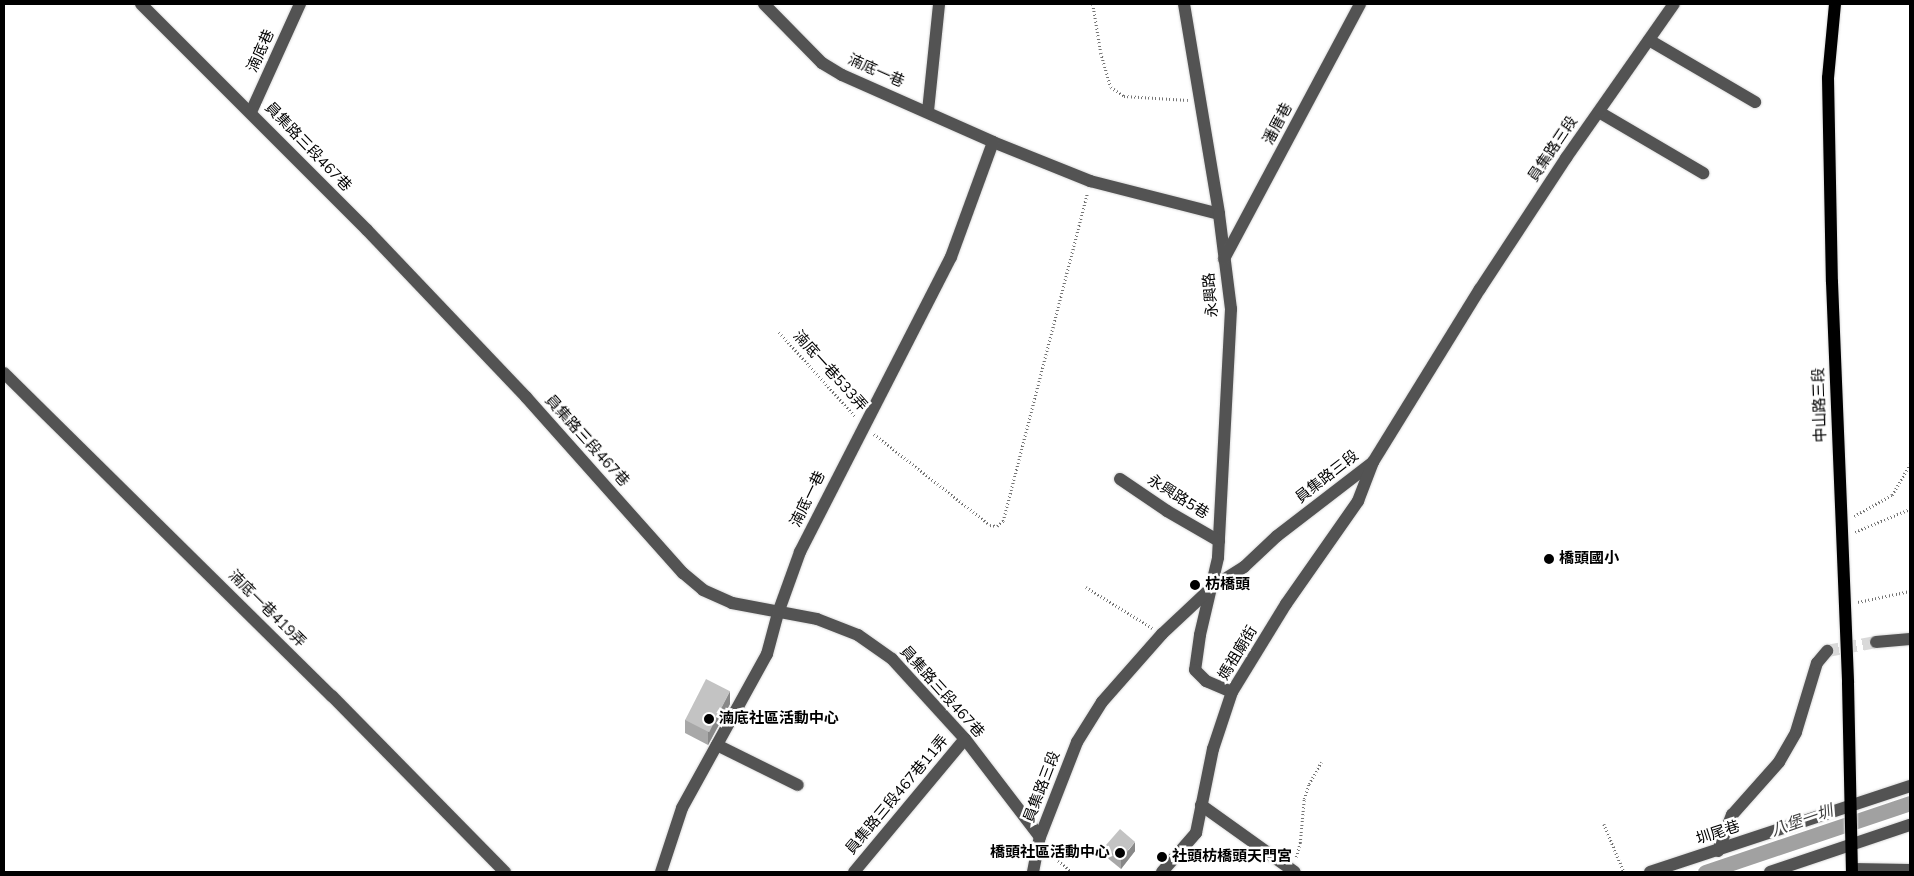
<!DOCTYPE html>
<html>
<head>
<meta charset="utf-8">
<style>
	body { margin:0 }
	#map { position:relative; width:1914px; height:876px; overflow:hidden; background:#fff; font-family:"Nunito Sans","Noto Sans TC",sans-serif }
	div>[style] { position:absolute }
	.canal>* { height:15px; margin:-7.5px; padding:0 7.5px; transform-origin:7.5px; border-radius:7.5px; background:#a1a1a1 }
	.minor-tunnel>* { height:12px; margin-top:-6px; transform-origin:0; background:repeating-linear-gradient(90deg,#d9d9d9 0 12px,transparent 0 18px) }
	.path>* { height:2.5px; margin-top:-1.25px; transform-origin:0; background:repeating-linear-gradient(90deg,#757575 0 1px,transparent 0 3.5px) }
	.roads { filter:drop-shadow(0 0 1px #dbdbdb) drop-shadow(0 0 1px #dbdbdb) }
	.minor>* { height:12px; margin:-6px; padding:0 6px; transform-origin:6px; border-radius:6px; background:#535353 }
	.major>* { height:12px; margin:-6px; padding:0 6px; transform-origin:6px; border-radius:6px; background:#000 }
	.wall>* { inset:0; background:#a8a8a8 }
	.shaded-wall>* { inset:0; background:#888 }
	.building>* { inset:0; background:#c3c3c3; transform-origin:0 0 }
	.dots>* { width:14px; height:14px; translate:-50% -50%; box-sizing:border-box; border:2px solid #fff; border-radius:50% }
	span { translate:-50% -50%; white-space:nowrap; text-align:center; line-height:1.15; -webkit-text-stroke:5px #fff; paint-order:stroke }
	.street-label { font-size:15px; color:#000 }
	.poi-label { font-size:15px; color:#000; font-weight:700 }
	.left { translate:0 -50%; text-align:left }
	.right { translate:-100% -50%; text-align:right }
	.water-label { font-size:16px; color:#424242; font-style:italic }
	.frame { position:absolute; inset:0; border:5px solid #000; pointer-events:none }
</style>
</head>
<body>
<div id="map">
	<div class="canal">
		<div style="left:1705px;top:872px;width:216px;rotate:-18.6deg"></div>
	</div>
	<div class="minor-tunnel">
		<div style="left:1827px;top:651px;width:50px;rotate:-10.4deg"></div>
	</div>
	<div class="path">
		<div style="left:1093px;top:4px;width:50px;rotate:80.7deg"></div>
		<div style="left:1101px;top:53px;width:35px;rotate:74deg"></div>
		<div style="left:1111px;top:87px;width:16px;rotate:35deg"></div>
		<div style="left:1124px;top:96px;width:64px;rotate:3.6deg"></div>
		<div style="left:779px;top:332px;width:113px;rotate:47.9deg"></div>
		<div style="left:874px;top:434px;width:147px;rotate:38.1deg"></div>
		<div style="left:990px;top:525px;width:7px;rotate:8deg"></div>
		<div style="left:997px;top:526px;width:8px;rotate:-40deg"></div>
		<div style="left:1003px;top:521px;width:339px;rotate:-75.6deg"></div>
		<div style="left:1854px;top:516px;width:43px;rotate:-28.9deg"></div>
		<div style="left:1892px;top:495px;width:36px;rotate:-60deg"></div>
		<div style="left:1855px;top:532px;width:60px;rotate:-22.7deg"></div>
		<div style="left:1086px;top:587px;width:78px;rotate:31.8deg"></div>
		<div style="left:1858px;top:602px;width:53px;rotate:-11.9deg"></div>
		<div style="left:1604px;top:824px;width:52px;rotate:67.4deg"></div>
		<div style="left:1050px;top:854px;width:28px;rotate:39deg"></div>
		<div style="left:1296px;top:857px;width:15px;rotate:-74deg"></div>
		<div style="left:1300px;top:843px;width:44px;rotate:-84.8deg"></div>
		<div style="left:1304px;top:799px;width:16px;rotate:-72deg"></div>
		<div style="left:1309px;top:784px;width:25px;rotate:-61deg"></div>
	</div>
	<div class="roads">
		<div class="minor">
			<div style="left:141px;top:4px;width:320px;rotate:45deg"></div>
			<div style="left:367px;top:230px;width:231px;rotate:46.4deg"></div>
			<div style="left:526px;top:397px;width:236px;rotate:48.3deg"></div>
			<div style="left:683px;top:573px;width:26px;rotate:40deg"></div>
			<div style="left:703px;top:590px;width:32px;rotate:24deg"></div>
			<div style="left:732px;top:603px;width:86px;rotate:10.7deg"></div>
			<div style="left:817px;top:619px;width:44px;rotate:21.3deg"></div>
			<div style="left:858px;top:635px;width:42px;rotate:35.2deg"></div>
			<div style="left:892px;top:659px;width:108px;rotate:47.6deg"></div>
			<div style="left:965px;top:739px;width:123px;rotate:52.6deg"></div>
			<div style="left:764px;top:4px;width:83px;rotate:45.5deg"></div>
			<div style="left:822px;top:63px;width:23px;rotate:31deg"></div>
			<div style="left:842px;top:75px;width:165px;rotate:23.9deg"></div>
			<div style="left:993px;top:142px;width:105px;rotate:21.9deg"></div>
			<div style="left:1090px;top:181px;width:133px;rotate:14.3deg"></div>
			<div style="left:1184px;top:4px;width:213px;rotate:80.5deg"></div>
			<div style="left:1219px;top:214px;width:96px;rotate:82.8deg"></div>
			<div style="left:1231px;top:309px;width:249px;rotate:93deg"></div>
			<div style="left:1218px;top:558px;width:79px;rotate:103.2deg"></div>
			<div style="left:1200px;top:635px;width:35px;rotate:98deg"></div>
			<div style="left:1195px;top:670px;width:16px;rotate:45deg"></div>
			<div style="left:1206px;top:681px;width:28px;rotate:23deg"></div>
			<div style="left:1649px;top:40px;width:123px;rotate:30.3deg"></div>
			<div style="left:928px;top:111px;width:108px;rotate:-84.1deg"></div>
			<div style="left:251px;top:112px;width:119px;rotate:-65.6deg"></div>
			<div style="left:1599px;top:112px;width:121px;rotate:30.4deg"></div>
			<div style="left:1224px;top:259px;width:289px;rotate:-61.9deg"></div>
			<div style="left:4px;top:373px;width:460px;rotate:44.6deg"></div>
			<div style="left:332px;top:696px;width:247px;rotate:45.5deg"></div>
			<div style="left:1120px;top:479px;width:57px;rotate:34.2deg"></div>
			<div style="left:1167px;top:511px;width:60px;rotate:30deg"></div>
			<div style="left:1876px;top:642px;width:34px;rotate:-5deg"></div>
			<div style="left:717px;top:745px;width:90px;rotate:26.3deg"></div>
			<div style="left:1201px;top:805px;width:115px;rotate:35.5deg"></div>
			<div style="left:1718px;top:851px;width:39px;rotate:-69deg"></div>
			<div style="left:1732px;top:815px;width:71px;rotate:-48.4deg"></div>
			<div style="left:1779px;top:762px;width:34px;rotate:-60deg"></div>
			<div style="left:1796px;top:732px;width:72px;rotate:-73.1deg"></div>
			<div style="left:1817px;top:663px;width:16px;rotate:-50deg"></div>
			<div style="left:1852px;top:869px;width:58px;rotate:1deg"></div>
			<div style="left:661px;top:872px;width:67px;rotate:-71.8deg"></div>
			<div style="left:682px;top:808px;width:176px;rotate:-61.1deg"></div>
			<div style="left:767px;top:654px;width:42px;rotate:-75deg"></div>
			<div style="left:778px;top:613px;width:65px;rotate:-70.2deg"></div>
			<div style="left:800px;top:552px;width:331px;rotate:-62.9deg"></div>
			<div style="left:951px;top:257px;width:122px;rotate:-69.9deg"></div>
			<div style="left:854px;top:872px;width:173px;rotate:-50.2deg"></div>
			<div style="left:1033px;top:872px;width:36px;rotate:-79deg"></div>
			<div style="left:1040px;top:837px;width:102px;rotate:-68.7deg"></div>
			<div style="left:1077px;top:742px;width:47px;rotate:-58deg"></div>
			<div style="left:1102px;top:702px;width:91px;rotate:-48.6deg"></div>
			<div style="left:1162px;top:634px;width:69px;rotate:-43.2deg"></div>
			<div style="left:1212px;top:587px;width:38px;rotate:-32deg"></div>
			<div style="left:1244px;top:567px;width:45px;rotate:-43.2deg"></div>
			<div style="left:1277px;top:536px;width:121px;rotate:-37.6deg"></div>
			<div style="left:1373px;top:462px;width:203px;rotate:-58.3deg"></div>
			<div style="left:1480px;top:289px;width:157px;rotate:-56.7deg"></div>
			<div style="left:1566px;top:158px;width:188px;rotate:-55deg"></div>
			<div style="left:1162px;top:872px;width:52px;rotate:-48.9deg"></div>
			<div style="left:1196px;top:833px;width:86px;rotate:-78.6deg"></div>
			<div style="left:1213px;top:749px;width:60px;rotate:-71.6deg"></div>
			<div style="left:1232px;top:692px;width:103px;rotate:-58.5deg"></div>
			<div style="left:1286px;top:604px;width:126px;rotate:-55deg"></div>
			<div style="left:1358px;top:501px;width:42px;rotate:-69deg"></div>
			<div style="left:1650px;top:872px;width:274px;rotate:-18.3deg"></div>
			<div style="left:1770px;top:872px;width:148px;rotate:-18.6deg"></div>
		</div>
		<div class="major">
			<div style="left:1835px;top:4px;width:74px;rotate:95.4deg"></div>
			<div style="left:1828px;top:78px;width:204px;rotate:88.9deg"></div>
			<div style="left:1832px;top:282px;width:401px;rotate:87.7deg"></div>
			<div style="left:1848px;top:683px;width:189px;rotate:88.8deg"></div>
		</div>
	</div>
	<div class="wall">
		<div style="clip-path:polygon(730px 704px,708px 745px,685px 733px,685px 720px)"></div>
		<div style="clip-path:polygon(1105px 847px,1135px 851px,1121px 869px,1105px 856px)"></div>
	</div>
	<div class="shaded-wall">
		<div style="clip-path:polygon(730px 691px,730px 704px,708px 745px,708px 732px)"></div>
		<div style="clip-path:polygon(1135px 842px,1135px 851px,1121px 869px,1121px 860px)"></div>
	</div>
	<div class="building">
		<div style="left:706px;top:679px;width:27px;height:46px;rotate:27deg"></div>
		<div style="left:1120px;top:829px;width:20px;height:23px;rotate:41deg"></div>
	</div>
	<div class="dots">
		<div style="left:1549px;top:559px;background:#000"></div>
		<div style="left:1195px;top:585px;background:#000"></div>
		<div style="left:709px;top:719px;background:#000"></div>
		<div style="left:1120px;top:853px;background:#000"></div>
		<div style="left:1162px;top:857px;background:#000"></div>
	</div>
	<div class="street-label">
		<span style="left:261px;top:51px;rotate:-66deg">湳底巷</span>
		<span style="left:876px;top:71px;rotate:24deg">湳底一巷</span>
		<span style="left:1278px;top:124px;rotate:-62deg">潘厝巷</span>
		<span style="left:308px;top:147px;rotate:46deg">員集路三段467巷</span>
		<span style="left:1553px;top:149px;rotate:-56deg">員集路三段</span>
		<span style="left:1211px;top:295px;rotate:-95deg">永興路</span>
		<span style="left:830px;top:371px;rotate:48deg">湳底一巷533弄</span>
		<span style="left:1820px;top:405px;rotate:-92deg">中山路三段</span>
		<span style="left:587px;top:441px;rotate:48deg">員集路三段467巷</span>
		<span style="left:1327px;top:477px;rotate:-38deg">員集路三段</span>
		<span style="left:1178px;top:497px;rotate:32deg">永興路5巷</span>
		<span style="left:808px;top:499px;rotate:-64deg">湳底一巷</span>
		<span style="left:267px;top:609px;rotate:45deg">湳底一巷419弄</span>
		<span style="left:1238px;top:653px;rotate:-59deg">媽祖廟街</span>
		<span style="left:942px;top:692px;rotate:48deg">員集路三段467巷</span>
		<span style="left:1042px;top:787px;rotate:-69deg">員集路三段</span>
		<span style="left:897px;top:795px;rotate:-50deg">員集路三段467巷11弄</span>
		<span style="left:1718px;top:833px;rotate:-18deg">圳尾巷</span>
	</div>
	<div class="poi-label">
		<span class="left" style="left:1559px;top:559px">橋頭國小</span>
		<span class="left" style="left:1205px;top:585px">枋橋頭</span>
		<span class="left" style="left:719px;top:719px">湳底社區活動中心</span>
		<span class="right" style="left:1110px;top:853px">橋頭社區活動中心</span>
		<span class="left" style="left:1172px;top:857px">社頭枋橋頭天門宮</span>
	</div>
	<div class="water-label">
		<span style="left:1802px;top:821px;rotate:-19deg">八堡一圳</span>
	</div>
	<div class="frame"></div>
</div>
</body>
</html>
